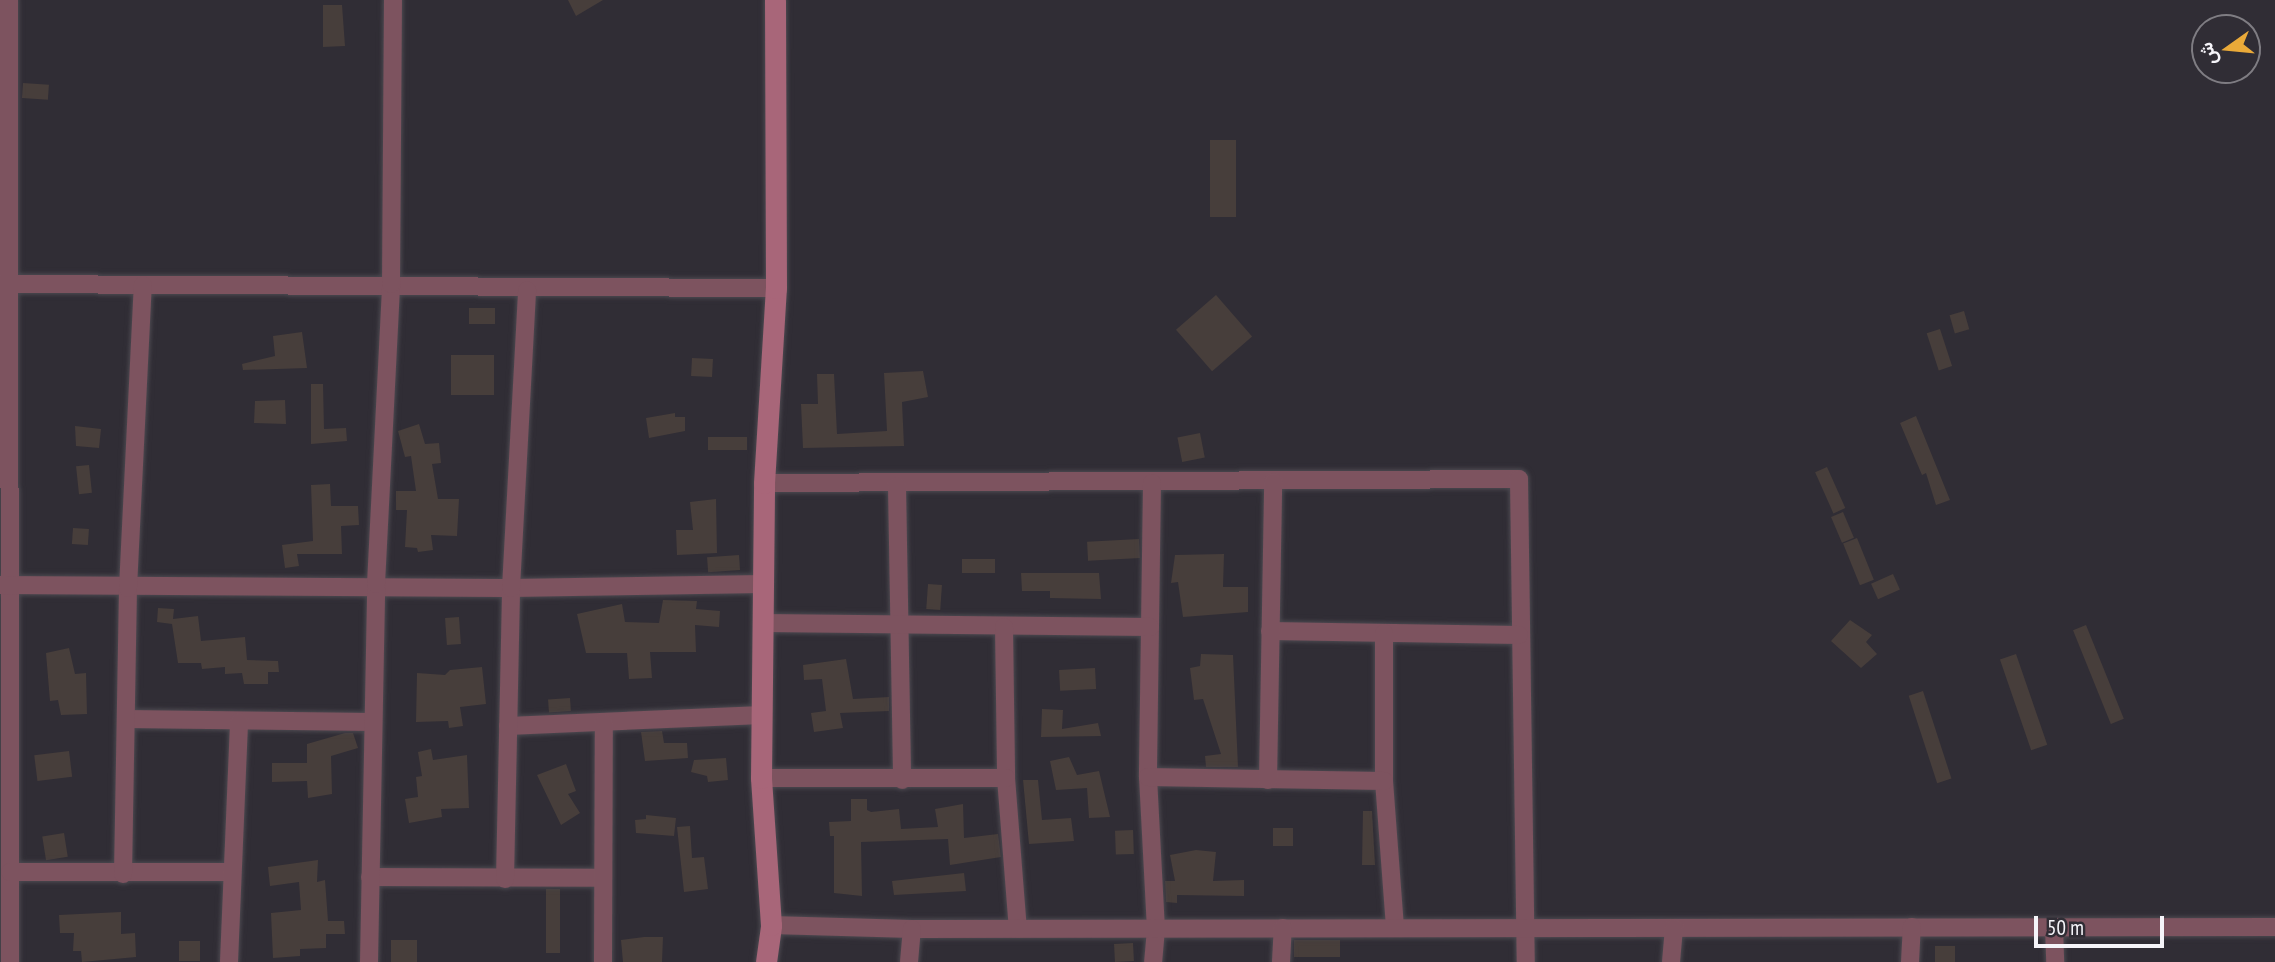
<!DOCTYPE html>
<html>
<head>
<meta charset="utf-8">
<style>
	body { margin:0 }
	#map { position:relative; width:2275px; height:962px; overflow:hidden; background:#302d35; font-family:"PT Sans Narrow",Vazirmatn,sans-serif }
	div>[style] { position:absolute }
	.building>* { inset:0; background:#473e3b; transform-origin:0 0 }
	.roads { filter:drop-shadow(0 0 2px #4c4950) drop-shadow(0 0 2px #4c4950) }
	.street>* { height:18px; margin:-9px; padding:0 9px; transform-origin:9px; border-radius:9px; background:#7d535f }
	.secondary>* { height:21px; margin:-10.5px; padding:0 10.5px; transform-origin:10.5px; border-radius:10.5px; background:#a86679 }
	span { translate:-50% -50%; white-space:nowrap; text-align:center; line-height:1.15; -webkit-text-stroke:5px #302d35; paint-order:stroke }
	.north { position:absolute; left:2191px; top:14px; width:70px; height:70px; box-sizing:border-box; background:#302d35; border:2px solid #7f7d83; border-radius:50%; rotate:255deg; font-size:19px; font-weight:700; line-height:28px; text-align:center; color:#f5f4f9 }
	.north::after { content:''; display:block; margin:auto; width:24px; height:32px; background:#eaaa39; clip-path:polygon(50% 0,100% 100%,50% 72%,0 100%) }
	.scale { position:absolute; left:2034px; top:916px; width:130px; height:32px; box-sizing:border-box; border:4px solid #f5f4f9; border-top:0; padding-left:9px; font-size:21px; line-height:24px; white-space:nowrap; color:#f5f4f9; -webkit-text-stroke:5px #302d35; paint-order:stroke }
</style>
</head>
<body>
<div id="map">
	<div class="building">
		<div style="clip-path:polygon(568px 0,603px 0,576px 16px)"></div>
		<div style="clip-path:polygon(323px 5px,342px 5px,345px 46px,323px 47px)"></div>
		<div style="left:23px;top:83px;width:26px;height:15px;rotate:4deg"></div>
		<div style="left:1210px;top:140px;width:26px;height:77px"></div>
		<div style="left:1216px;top:295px;width:55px;height:53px;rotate:49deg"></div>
		<div style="left:469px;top:308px;width:26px;height:16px"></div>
		<div style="left:1964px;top:311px;width:19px;height:15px;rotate:74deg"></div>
		<div style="left:1940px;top:329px;width:39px;height:14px;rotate:72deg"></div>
		<div style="clip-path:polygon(302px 332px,307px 368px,243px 370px,242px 364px,275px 356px,273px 336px)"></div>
		<div style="left:451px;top:355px;width:43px;height:40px"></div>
		<div style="left:692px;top:358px;width:21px;height:18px;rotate:3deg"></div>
		<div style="clip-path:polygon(923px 371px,928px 397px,902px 402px,904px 446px,803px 448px,801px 404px,818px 404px,817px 374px,834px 374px,837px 434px,887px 431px,884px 373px)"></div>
		<div style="clip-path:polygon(311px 384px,323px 384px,324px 429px,346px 428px,347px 441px,311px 444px)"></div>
		<div style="clip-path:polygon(285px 400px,286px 424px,254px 423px,255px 401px)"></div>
		<div style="clip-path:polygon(675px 413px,675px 417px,685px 417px,685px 431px,649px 438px,646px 418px)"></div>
		<div style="clip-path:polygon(1916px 416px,1950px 500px,1936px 505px,1926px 473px,1922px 475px,1900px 423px)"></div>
		<div style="clip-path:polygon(419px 424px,425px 444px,439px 443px,441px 463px,432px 464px,438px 499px,459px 499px,457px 536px,431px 535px,433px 550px,418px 552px,417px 548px,405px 547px,407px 510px,396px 510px,396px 491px,416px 491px,411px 456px,405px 457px,398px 431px)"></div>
		<div style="clip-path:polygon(75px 426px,101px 429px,99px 448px,76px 446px)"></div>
		<div style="left:1200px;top:433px;width:25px;height:23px;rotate:79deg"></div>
		<div style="left:708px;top:437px;width:39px;height:13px"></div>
		<div style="left:89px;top:465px;width:28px;height:13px;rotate:84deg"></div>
		<div style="left:1827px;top:467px;width:45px;height:13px;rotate:66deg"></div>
		<div style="clip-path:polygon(330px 484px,331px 506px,358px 506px,359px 525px,341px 526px,342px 554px,297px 554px,299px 566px,285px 568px,282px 545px,313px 541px,311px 485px)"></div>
		<div style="clip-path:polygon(716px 499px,717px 553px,677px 555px,676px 530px,693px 530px,690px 502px)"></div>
		<div style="left:1843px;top:512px;width:28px;height:13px;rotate:67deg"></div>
		<div style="left:73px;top:528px;width:16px;height:16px;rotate:4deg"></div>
		<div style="left:1857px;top:538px;width:45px;height:15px;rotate:68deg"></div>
		<div style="left:1139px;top:539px;width:19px;height:52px;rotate:87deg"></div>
		<div style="clip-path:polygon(1224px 554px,1223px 587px,1248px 587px,1248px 612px,1183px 617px,1178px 582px,1171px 583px,1175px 555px)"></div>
		<div style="left:739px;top:555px;width:15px;height:32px;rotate:86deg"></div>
		<div style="left:962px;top:559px;width:33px;height:14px"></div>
		<div style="clip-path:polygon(1021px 573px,1099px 573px,1101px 599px,1050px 598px,1050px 591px,1022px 591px)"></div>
		<div style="left:1893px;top:574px;width:17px;height:24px;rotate:66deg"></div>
		<div style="left:928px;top:584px;width:14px;height:25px;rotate:4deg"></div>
		<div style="clip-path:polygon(663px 600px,697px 601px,696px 609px,720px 611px,719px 627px,695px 625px,696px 652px,650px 652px,652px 678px,629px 679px,627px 653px,586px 653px,577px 614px,622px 604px,625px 622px,659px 623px)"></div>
		<div style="clip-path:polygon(158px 608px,174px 609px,173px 619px,198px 616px,201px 641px,245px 637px,247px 660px,278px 661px,279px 672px,268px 672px,268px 684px,244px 684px,242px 673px,225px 674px,225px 667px,202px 669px,201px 663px,178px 663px,172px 624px,157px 622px)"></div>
		<div style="left:459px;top:617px;width:27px;height:14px;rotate:86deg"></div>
		<div style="clip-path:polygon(1850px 620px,1872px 635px,1866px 642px,1877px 654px,1861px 668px,1831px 641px)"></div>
		<div style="left:2086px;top:625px;width:101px;height:14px;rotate:68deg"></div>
		<div style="clip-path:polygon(69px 648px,75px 674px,86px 673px,87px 714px,61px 715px,58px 700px,50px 701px,46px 653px)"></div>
		<div style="clip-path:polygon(1201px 654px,1233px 655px,1238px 767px,1206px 767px,1205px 756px,1221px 754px,1203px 699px,1194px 700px,1190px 668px,1200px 666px)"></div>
		<div style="left:2016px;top:654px;width:96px;height:17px;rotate:71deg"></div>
		<div style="clip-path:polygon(846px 659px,853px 699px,889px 697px,889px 711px,840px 713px,843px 728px,814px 732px,811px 713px,826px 711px,822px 679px,804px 680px,803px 665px)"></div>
		<div style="clip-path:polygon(482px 667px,486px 704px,460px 707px,463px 726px,449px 728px,448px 721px,416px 722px,417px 673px,445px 675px,450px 670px)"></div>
		<div style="left:1095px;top:668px;width:21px;height:36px;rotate:87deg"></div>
		<div style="left:1923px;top:691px;width:92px;height:15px;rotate:72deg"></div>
		<div style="left:570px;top:698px;width:13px;height:22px;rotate:86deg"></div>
		<div style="clip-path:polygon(1042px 709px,1063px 710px,1062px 729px,1098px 723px,1101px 736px,1041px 737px)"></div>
		<div style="clip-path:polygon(662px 731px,664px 743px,687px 743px,688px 758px,645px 761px,641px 732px)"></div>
		<div style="clip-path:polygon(345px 733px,353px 733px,358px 748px,331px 756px,332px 794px,308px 798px,307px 781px,272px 782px,272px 763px,307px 763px,307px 744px)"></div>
		<div style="clip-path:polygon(431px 749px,433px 760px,467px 755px,469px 808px,441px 809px,442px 817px,409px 823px,405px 799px,418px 797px,416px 777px,422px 776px,418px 752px)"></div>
		<div style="left:69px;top:751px;width:26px;height:35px;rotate:83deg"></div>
		<div style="clip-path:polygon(1069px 757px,1077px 775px,1099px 771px,1110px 817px,1089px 818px,1087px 788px,1056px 790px,1050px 761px)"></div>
		<div style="clip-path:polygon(726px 758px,728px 780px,708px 782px,707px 776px,691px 772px,694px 760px)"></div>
		<div style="clip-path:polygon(566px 764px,576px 791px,568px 794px,580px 813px,561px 825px,537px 775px)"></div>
		<div style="clip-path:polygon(1023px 780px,1038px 780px,1042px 820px,1071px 818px,1074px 841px,1029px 844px)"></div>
		<div style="clip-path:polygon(851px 799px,867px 799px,867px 810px,871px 812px,899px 809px,901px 829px,938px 827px,935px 809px,963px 804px,964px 838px,998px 834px,1001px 857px,950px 865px,948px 839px,861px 842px,862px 896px,834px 893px,834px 836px,830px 836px,829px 822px,851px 821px)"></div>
		<div style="clip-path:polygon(1363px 811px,1372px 811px,1375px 865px,1362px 865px)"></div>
		<div style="clip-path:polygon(646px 815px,676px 818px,674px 836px,636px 833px,635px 820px,646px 819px)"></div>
		<div style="clip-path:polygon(690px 826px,692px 858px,704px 857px,708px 889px,684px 892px,677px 827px)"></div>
		<div style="left:1273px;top:828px;width:20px;height:18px"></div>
		<div style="left:1133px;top:830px;width:24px;height:18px;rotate:88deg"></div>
		<div style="left:64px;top:833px;width:24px;height:22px;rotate:81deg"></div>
		<div style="clip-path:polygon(1196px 850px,1216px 852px,1213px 881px,1244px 880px,1244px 896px,1177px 895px,1177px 903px,1166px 902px,1165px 881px,1175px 881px,1170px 855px)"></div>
		<div style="clip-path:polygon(318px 860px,317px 882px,325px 880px,328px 921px,344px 921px,345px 934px,326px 934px,326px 948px,300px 949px,300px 956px,273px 958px,271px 913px,301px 910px,299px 882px,270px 886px,268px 867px)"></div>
		<div style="clip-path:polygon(964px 873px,966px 891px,894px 895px,892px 881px)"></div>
		<div style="left:546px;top:889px;width:14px;height:64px"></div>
		<div style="clip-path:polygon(121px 912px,121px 934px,135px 933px,136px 957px,82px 962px,81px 951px,73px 951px,74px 933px,60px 933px,59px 915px)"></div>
		<div style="clip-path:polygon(644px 937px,663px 937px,662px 962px,623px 962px,621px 940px)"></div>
		<div style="left:391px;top:940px;width:26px;height:22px"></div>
		<div style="left:1294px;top:940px;width:46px;height:17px"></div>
		<div style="left:200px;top:941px;width:20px;height:21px;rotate:90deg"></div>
		<div style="left:1133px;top:943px;width:18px;height:19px;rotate:87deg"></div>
		<div style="left:1935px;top:946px;width:20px;height:16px"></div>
	</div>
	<div class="roads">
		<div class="street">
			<div style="left:9px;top:0;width:962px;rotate:89.94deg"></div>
			<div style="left:0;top:284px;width:776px;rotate:0.3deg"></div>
			<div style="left:764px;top:483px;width:755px;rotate:-0.3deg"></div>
			<div style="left:1519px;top:479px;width:483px;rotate:89.2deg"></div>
			<div style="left:1152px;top:483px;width:294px;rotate:90.8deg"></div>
			<div style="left:1148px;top:777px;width:152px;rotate:87deg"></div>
			<div style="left:1156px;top:929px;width:33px;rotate:95deg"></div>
			<div style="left:897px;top:486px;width:294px;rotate:89deg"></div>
			<div style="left:0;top:585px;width:511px;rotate:0.34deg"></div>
			<div style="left:511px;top:588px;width:252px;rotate:-0.9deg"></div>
			<div style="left:763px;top:623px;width:387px;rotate:0.6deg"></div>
			<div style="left:1004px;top:627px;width:151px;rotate:89.2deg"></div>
			<div style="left:1006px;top:778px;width:151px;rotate:85.5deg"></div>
			<div style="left:1270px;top:631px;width:249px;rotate:0.9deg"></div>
			<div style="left:1384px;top:633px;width:148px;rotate:90deg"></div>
			<div style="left:1384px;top:781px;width:147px;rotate:85.7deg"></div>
			<div style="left:126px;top:719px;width:247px;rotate:0.7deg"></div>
			<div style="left:508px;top:726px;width:254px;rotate:-2.5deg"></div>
			<div style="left:1148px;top:777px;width:236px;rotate:1deg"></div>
			<div style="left:761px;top:778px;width:245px"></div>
			<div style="left:1268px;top:780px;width:298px;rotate:-89deg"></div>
			<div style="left:10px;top:872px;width:222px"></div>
			<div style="left:123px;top:874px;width:286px;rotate:-89deg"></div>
			<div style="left:128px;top:588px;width:303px;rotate:-87.2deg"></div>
			<div style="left:370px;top:877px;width:233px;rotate:0.2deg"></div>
			<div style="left:505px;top:879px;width:291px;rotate:-88.8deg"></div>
			<div style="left:511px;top:588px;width:298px;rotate:-86.9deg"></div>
			<div style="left:771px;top:925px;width:141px;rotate:1.6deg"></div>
			<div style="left:912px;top:929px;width:1363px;rotate:-0.08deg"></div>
			<div style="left:2054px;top:927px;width:35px;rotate:88deg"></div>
			<div style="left:229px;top:962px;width:240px;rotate:-87.6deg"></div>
			<div style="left:369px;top:962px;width:378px;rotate:-88.9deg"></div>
			<div style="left:376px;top:584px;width:300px;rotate:-87.1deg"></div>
			<div style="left:391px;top:284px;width:284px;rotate:-89.6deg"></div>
			<div style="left:603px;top:962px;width:239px;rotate:-89.8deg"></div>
			<div style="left:909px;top:962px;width:33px;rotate:-85deg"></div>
			<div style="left:1281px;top:962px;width:34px;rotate:-87deg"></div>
			<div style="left:1671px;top:962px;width:34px;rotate:-85deg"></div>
			<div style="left:1910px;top:962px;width:35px;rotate:-87deg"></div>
		</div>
		<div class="secondary">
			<div style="left:766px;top:962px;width:37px;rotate:-82deg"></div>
			<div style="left:771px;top:925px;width:147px;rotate:-93.9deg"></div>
			<div style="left:761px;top:778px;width:295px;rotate:-89.4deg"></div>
			<div style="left:764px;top:483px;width:195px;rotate:-86.5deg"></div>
			<div style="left:776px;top:288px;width:288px;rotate:-90.2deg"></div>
		</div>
	</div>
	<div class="north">ش</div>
	<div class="scale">50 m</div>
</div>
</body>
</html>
